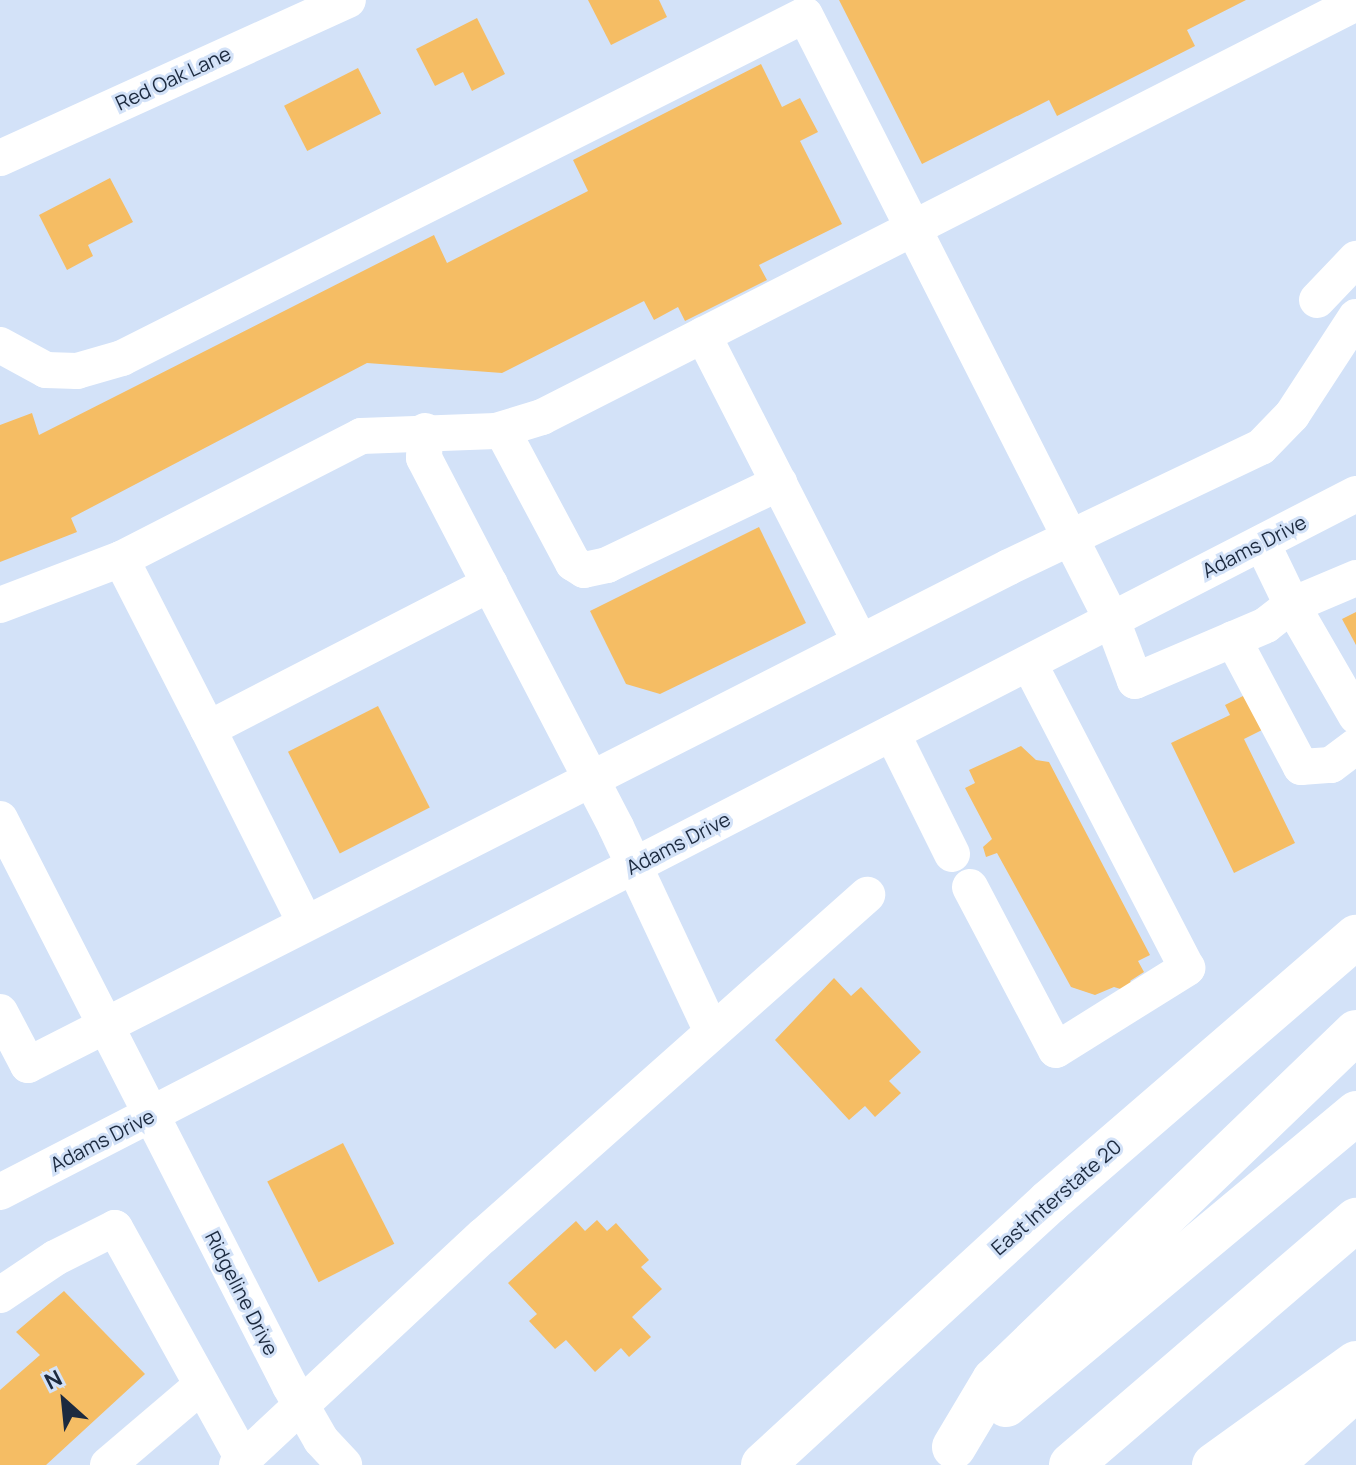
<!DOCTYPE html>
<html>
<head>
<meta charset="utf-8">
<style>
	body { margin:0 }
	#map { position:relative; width:1356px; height:1465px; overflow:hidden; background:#d3e2f8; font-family:Manrope,sans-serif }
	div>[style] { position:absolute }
	.building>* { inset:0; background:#f5bd64; transform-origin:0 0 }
	.minor>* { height:36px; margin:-18px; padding:0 18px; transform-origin:18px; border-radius:18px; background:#fff }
	.major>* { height:44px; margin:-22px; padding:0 22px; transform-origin:22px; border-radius:22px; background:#fff }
	.highway>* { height:44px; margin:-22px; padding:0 22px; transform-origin:22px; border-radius:22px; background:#fff }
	span { translate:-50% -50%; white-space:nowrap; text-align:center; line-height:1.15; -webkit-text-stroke:6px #d3e2f8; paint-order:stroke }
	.street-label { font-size:20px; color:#1c2a3f }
	.north { position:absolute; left:24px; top:1361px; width:80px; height:80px; -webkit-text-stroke:6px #d3e2f8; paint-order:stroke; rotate:333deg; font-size:22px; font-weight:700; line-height:32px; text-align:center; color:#1c2a3f }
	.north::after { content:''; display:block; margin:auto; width:28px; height:36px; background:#1c2a3f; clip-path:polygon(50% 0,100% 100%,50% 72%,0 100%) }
</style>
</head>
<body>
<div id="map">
	<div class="building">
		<div style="clip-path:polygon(588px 0,659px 0,667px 17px,611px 45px)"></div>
		<div style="clip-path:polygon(839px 0,1246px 0,1187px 30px,1195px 46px,1057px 116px,1049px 100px,922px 164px)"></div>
		<div style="clip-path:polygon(477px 18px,505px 74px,472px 91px,463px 72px,435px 86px,416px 49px)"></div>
		<div style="clip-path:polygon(761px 64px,782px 107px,800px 98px,818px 132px,800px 141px,842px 224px,759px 265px,767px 280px,685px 321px,678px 307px,654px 320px,644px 301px,502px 373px,367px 363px,71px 518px,77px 532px,0 562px,0 425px,32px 413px,39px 435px,434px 235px,447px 263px,588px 191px,573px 160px)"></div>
		<div style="left:358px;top:68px;width:51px;height:83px;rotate:63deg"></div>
		<div style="clip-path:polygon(110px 178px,133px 222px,88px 245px,93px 256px,67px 270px,39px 215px)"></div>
		<div style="clip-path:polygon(759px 527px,806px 623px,660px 694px,626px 684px,590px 611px)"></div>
		<div style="clip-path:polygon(1356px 612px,1356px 645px,1342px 619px)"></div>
		<div style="clip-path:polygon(1249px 693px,1266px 728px,1244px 739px,1295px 843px,1234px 873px,1171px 743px,1230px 715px,1225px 705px)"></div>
		<div style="left:378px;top:706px;width:114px;height:101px;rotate:63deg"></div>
		<div style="clip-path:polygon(1021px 746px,1036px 760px,1049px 762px,1150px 955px,1138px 961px,1144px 972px,1130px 981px,1134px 986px,1127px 991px,1114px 987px,1095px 995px,1071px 987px,997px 853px,986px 857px,983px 847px,992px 839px,965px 788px,975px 783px,969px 770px)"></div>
		<div style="clip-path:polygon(834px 978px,851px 996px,861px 987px,921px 1052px,889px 1081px,901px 1093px,875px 1117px,865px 1106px,849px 1120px,775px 1040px)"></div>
		<div style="left:343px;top:1143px;width:113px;height:85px;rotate:63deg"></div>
		<div style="clip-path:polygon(597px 1220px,607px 1231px,616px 1223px,649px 1260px,641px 1267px,662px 1289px,632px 1317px,651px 1337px,629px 1357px,621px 1348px,595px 1372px,566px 1340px,555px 1349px,529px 1321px,537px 1314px,508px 1283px,576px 1221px,585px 1231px)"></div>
		<div style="clip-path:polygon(64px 1291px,145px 1374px,46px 1465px,0 1465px,0 1390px,40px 1355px,16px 1332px)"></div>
	</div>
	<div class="minor">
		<div style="left:0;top:158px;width:382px;rotate:-24.4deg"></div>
		<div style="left:1317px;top:300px;width:57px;rotate:-46.4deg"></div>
		<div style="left:703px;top:335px;width:345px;rotate:62.9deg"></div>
		<div style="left:0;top:345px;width:52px;rotate:28.5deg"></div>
		<div style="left:46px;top:370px;width:31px;rotate:2deg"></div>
		<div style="left:77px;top:371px;width:47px;rotate:-16.1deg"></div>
		<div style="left:122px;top:358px;width:764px;rotate:-26.67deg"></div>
		<div style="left:805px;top:15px;width:678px;rotate:63.1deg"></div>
		<div style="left:1112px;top:620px;width:65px;rotate:69.3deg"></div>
		<div style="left:1135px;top:681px;width:142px;rotate:-23.1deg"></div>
		<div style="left:1266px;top:625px;width:33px;rotate:-38deg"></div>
		<div style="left:1292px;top:605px;width:69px;rotate:-115.8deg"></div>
		<div style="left:502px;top:430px;width:151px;rotate:61.9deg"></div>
		<div style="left:573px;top:563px;width:13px;rotate:32deg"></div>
		<div style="left:584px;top:570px;width:24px;rotate:-12deg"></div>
		<div style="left:607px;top:565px;width:191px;rotate:-25.5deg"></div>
		<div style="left:425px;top:431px;width:27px;rotate:92deg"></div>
		<div style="left:424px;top:458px;width:416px;rotate:62.5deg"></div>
		<div style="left:616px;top:827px;width:226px;rotate:64.9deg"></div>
		<div style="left:121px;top:559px;width:191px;rotate:62.9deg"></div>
		<div style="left:208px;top:729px;width:317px;rotate:-27.2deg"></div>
		<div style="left:1356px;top:578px;width:69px;rotate:157.1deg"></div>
		<div style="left:1292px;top:605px;width:128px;rotate:60deg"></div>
		<div style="left:0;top:605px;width:129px;rotate:-20.8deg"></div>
		<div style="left:121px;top:559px;width:270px;rotate:-27.1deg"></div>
		<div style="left:361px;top:436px;width:135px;rotate:-2.1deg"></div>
		<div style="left:496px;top:431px;width:48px;rotate:-16.9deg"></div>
		<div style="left:542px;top:417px;width:913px;rotate:-26.96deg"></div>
		<div style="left:1233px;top:639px;width:145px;rotate:62deg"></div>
		<div style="left:1301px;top:767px;width:30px;rotate:-4deg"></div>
		<div style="left:1331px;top:765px;width:31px;rotate:-37deg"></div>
		<div style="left:208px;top:729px;width:217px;rotate:63.4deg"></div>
		<div style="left:892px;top:733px;width:135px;rotate:63.6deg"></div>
		<div style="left:0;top:819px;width:637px;rotate:62.91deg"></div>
		<div style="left:290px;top:1386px;width:62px;rotate:60.1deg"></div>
		<div style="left:321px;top:1440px;width:34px;rotate:47deg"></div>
		<div style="left:970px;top:887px;width:184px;rotate:62.2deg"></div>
		<div style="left:1056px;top:1050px;width:155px;rotate:-32deg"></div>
		<div style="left:1187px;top:968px;width:343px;rotate:-117.4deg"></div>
		<div style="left:0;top:1012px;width:60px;rotate:62.2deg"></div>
		<div style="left:28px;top:1065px;width:1100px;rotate:-26.91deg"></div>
		<div style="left:1009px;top:567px;width:279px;rotate:-25.5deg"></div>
		<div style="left:1261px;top:447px;width:45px;rotate:-45.9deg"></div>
		<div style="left:1292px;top:415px;width:117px;rotate:-56.9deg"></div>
		<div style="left:0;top:1192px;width:1525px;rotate:-27.24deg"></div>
		<div style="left:0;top:1295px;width:66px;rotate:-33.9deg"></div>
		<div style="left:55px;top:1258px;width:67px;rotate:-26.6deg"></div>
		<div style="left:115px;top:1228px;width:264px;rotate:61deg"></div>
		<div style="left:108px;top:1465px;width:123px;rotate:-40.4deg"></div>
		<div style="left:237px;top:1465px;width:336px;rotate:-43deg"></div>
		<div style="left:483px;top:1236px;width:514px;rotate:-41.61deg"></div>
	</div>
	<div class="major">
		<div style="left:763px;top:1465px;width:389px;rotate:-42.6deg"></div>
		<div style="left:1049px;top:1202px;width:406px;rotate:-40.8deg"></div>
		<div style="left:1271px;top:1465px;width:114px;rotate:-41.8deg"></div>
	</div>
	<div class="highway">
		<div style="left:1006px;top:1405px;width:456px;rotate:-39.8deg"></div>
		<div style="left:954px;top:1447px;width:78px;rotate:-59.2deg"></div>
		<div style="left:994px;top:1380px;width:502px;rotate:-43.87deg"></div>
		<div style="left:1071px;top:1465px;width:376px;rotate:-40.7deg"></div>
		<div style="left:1214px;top:1465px;width:175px;rotate:-35.7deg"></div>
	</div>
	<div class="street-label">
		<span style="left:173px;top:78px;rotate:-25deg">Red Oak Lane</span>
		<span style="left:1254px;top:546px;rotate:-27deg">Adams Drive</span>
		<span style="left:678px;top:843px;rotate:-27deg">Adams Drive</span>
		<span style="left:102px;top:1140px;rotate:-27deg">Adams Drive</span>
		<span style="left:1056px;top:1197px;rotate:-41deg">East Interstate 20</span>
		<span style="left:242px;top:1293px;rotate:63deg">Ridgeline Drive</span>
	</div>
	<div class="north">N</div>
</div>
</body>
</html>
